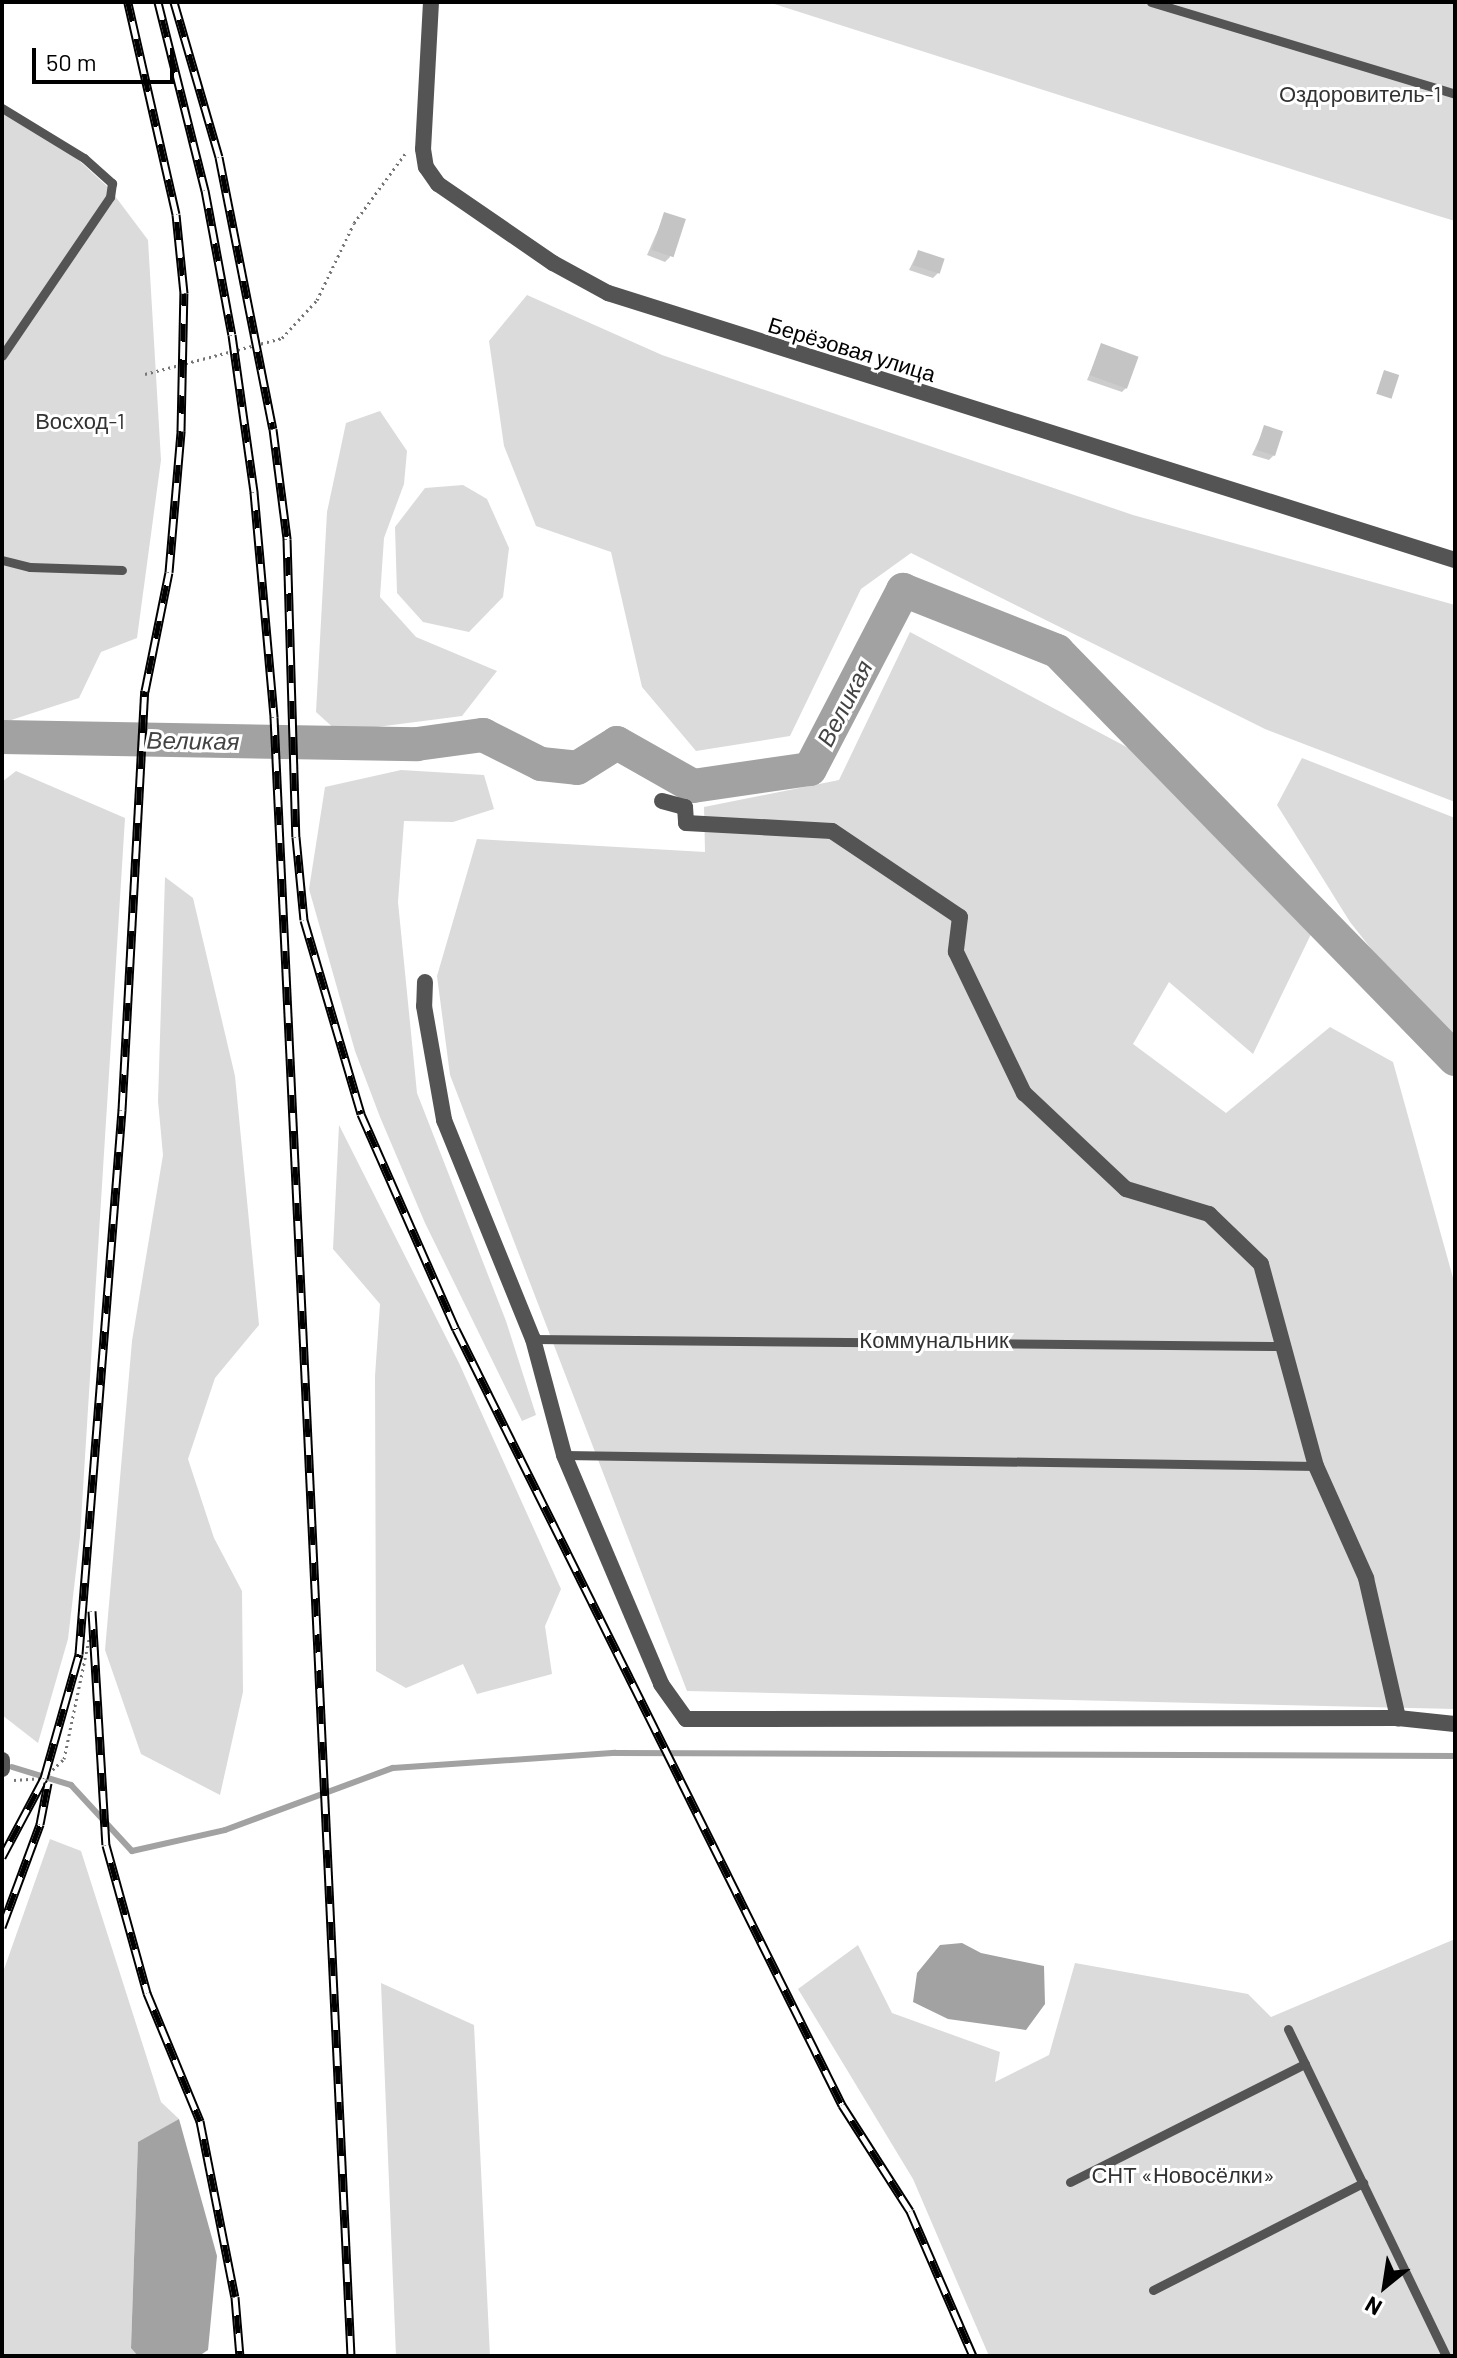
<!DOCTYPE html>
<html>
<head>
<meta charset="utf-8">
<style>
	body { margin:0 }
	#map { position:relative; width:1457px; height:2358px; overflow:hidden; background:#fff; font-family:Barlow,sans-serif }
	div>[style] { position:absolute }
	.green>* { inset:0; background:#dbdbdb }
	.water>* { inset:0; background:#a2a2a2 }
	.shadow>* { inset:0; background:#0003 }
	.stream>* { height:6px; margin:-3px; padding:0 3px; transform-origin:3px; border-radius:3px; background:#a2a2a2 }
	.river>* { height:34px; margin:-17px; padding:0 17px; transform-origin:17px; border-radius:17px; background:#a2a2a2 }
	.building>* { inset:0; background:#c4c4c4; transform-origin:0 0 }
	.path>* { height:3px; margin-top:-1.5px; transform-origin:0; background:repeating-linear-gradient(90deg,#767676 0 2px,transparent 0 6px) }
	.service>* { height:9px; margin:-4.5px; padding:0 4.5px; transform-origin:4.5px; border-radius:4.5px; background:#545454 }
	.minor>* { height:16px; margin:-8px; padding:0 8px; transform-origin:8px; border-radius:8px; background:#545454 }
	.rail>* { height:9px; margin-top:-4.5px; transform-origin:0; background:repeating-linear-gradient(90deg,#fff 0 18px,#000 0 36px); box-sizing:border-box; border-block:2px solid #000 }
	span { translate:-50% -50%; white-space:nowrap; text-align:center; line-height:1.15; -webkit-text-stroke:6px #fff; paint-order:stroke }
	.park-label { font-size:22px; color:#323232 }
	.street-label { font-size:22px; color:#000 }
	.water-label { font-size:24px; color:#434343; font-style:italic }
	.frame { position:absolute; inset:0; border:4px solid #000; pointer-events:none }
	.north { position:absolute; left:1345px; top:2246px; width:80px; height:80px; -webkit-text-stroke:6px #fff; paint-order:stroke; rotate:210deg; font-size:22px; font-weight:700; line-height:32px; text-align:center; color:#000 }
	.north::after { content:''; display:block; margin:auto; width:28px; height:36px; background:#000; clip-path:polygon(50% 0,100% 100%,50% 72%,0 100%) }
	.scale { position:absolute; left:32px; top:48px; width:142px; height:36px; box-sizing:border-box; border:4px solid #000; border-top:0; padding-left:10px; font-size:24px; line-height:28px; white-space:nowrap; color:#000; -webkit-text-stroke:6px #fff; paint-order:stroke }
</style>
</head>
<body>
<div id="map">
	<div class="green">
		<div style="clip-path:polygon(768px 2px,1455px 2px,1455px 221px,1432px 214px)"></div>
		<div style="clip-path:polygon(2px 113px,71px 153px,109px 188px,148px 240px,161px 460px,137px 638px,101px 652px,79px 698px,2px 723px)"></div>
		<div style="clip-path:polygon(527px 295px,662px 355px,1133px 515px,1455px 605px,1455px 802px,1265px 729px,911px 553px,861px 589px,790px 736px,696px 751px,642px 687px,611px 552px,536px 526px,504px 446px,489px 341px)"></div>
		<div style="clip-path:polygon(380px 411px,407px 451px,404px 484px,384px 538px,380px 597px,416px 637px,497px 671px,462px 716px,338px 732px,316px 712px,327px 512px,346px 423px)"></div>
		<div style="clip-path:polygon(463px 485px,487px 499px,509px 548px,503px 597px,469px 632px,423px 622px,397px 593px,395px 527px,425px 488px)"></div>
		<div style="clip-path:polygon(910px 632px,1170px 770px,1314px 928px,1253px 1054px,1169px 982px,1133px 1044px,1226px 1113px,1330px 1027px,1393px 1062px,1455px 1285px,1455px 1709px,687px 1691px,450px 1075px,437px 976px,477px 839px,705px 852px,704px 807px,839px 780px)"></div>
		<div style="clip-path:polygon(1302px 758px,1455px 818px,1455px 1055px,1350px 922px,1277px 805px)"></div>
		<div style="clip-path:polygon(401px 770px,484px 775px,494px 809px,453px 822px,404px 821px,398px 902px,417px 1093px,506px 1321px,536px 1415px,522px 1421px,425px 1223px,380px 1117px,355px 1051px,309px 889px,325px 787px)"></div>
		<div style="clip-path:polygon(16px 771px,125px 818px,80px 1537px,68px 1639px,38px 1743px,2px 1715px,2px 782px)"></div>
		<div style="clip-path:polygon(165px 877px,193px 898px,235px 1076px,259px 1325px,215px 1378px,188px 1459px,214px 1538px,242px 1591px,243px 1692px,220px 1795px,141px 1754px,105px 1650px,132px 1341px,163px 1155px,158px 1101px)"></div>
		<div style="clip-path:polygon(339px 1125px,459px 1363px,561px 1589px,545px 1626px,552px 1674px,477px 1694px,463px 1664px,406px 1688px,376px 1671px,375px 1376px,380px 1304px,333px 1249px)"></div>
		<div style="clip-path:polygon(50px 1839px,81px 1851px,161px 2102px,179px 2119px,138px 2143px,131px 2347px,138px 2356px,2px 2356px,2px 1975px)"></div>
		<div style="clip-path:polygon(1455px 1939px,1455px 2356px,989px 2356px,913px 2179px,798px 1989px,858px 1945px,892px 2013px,1000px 2052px,995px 2082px,1049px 2055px,1075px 1963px,1248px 1994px,1271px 2017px)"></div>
		<div style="clip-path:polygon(381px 1983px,474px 2025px,490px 2356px,396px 2356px)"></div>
	</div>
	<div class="water">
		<div style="clip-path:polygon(962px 1943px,981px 1953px,1044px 1966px,1045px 2004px,1026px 2030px,948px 2019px,913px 2002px,917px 1973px,940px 1945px)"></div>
		<div style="clip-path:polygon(179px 2119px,217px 2256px,208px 2350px,199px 2356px,138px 2356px,131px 2348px,138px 2142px)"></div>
	</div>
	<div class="shadow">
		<div style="clip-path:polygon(665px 214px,670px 257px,665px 262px,647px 255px)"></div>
		<div style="clip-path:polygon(918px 252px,938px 273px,933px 278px,909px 270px)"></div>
		<div style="clip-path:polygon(1102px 346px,1127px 387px,1122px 392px,1087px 380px)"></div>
		<div style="clip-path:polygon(1265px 427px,1274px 455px,1269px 460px,1252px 455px)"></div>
	</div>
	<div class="stream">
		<div style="left:12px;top:1767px;width:62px;rotate:17deg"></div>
		<div style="left:71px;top:1785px;width:90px;rotate:47.3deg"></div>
		<div style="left:132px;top:1851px;width:95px;rotate:-12.7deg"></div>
		<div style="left:225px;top:1830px;width:179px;rotate:-20.3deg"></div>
		<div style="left:393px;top:1768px;width:223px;rotate:-3.9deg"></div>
		<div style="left:615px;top:1753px;width:840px;rotate:0.2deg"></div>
	</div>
	<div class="river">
		<div style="left:2px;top:737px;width:415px;rotate:1deg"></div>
		<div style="left:417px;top:744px;width:67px;rotate:-7.8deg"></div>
		<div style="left:483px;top:735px;width:65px;rotate:26.6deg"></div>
		<div style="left:541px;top:764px;width:36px;rotate:6deg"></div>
		<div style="left:577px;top:768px;width:47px;rotate:-32deg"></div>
		<div style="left:617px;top:743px;width:87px;rotate:29.5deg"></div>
		<div style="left:693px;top:786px;width:118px;rotate:-8.3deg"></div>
		<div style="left:810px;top:769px;width:202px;rotate:-62.5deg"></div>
		<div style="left:903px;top:590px;width:166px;rotate:21.6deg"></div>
		<div style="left:1057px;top:651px;width:570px;rotate:45.71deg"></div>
	</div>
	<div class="building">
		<div style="left:664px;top:212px;width:23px;height:40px;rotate:18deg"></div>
		<div style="left:918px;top:250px;width:28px;height:16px;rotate:18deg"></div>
		<div style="left:1101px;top:343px;width:40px;height:34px;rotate:20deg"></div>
		<div style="left:1384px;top:370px;width:16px;height:25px;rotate:18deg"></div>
		<div style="left:1264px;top:425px;width:20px;height:26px;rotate:18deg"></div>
	</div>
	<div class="path">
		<div style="left:145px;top:374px;width:142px;rotate:-14.7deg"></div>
		<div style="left:282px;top:338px;width:52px;rotate:-47.4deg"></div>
		<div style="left:317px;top:300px;width:85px;rotate:-64.3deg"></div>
		<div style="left:354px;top:223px;width:89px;rotate:-53.6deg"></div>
		<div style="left:14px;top:1780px;width:30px;rotate:-4deg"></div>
		<div style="left:44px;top:1778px;width:28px;rotate:-44deg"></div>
		<div style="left:64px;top:1759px;width:123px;rotate:-78.2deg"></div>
	</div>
	<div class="service">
		<div style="left:1151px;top:2px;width:318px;rotate:16.8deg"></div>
		<div style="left:2px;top:108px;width:96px;rotate:31.4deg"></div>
		<div style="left:84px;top:158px;width:38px;rotate:42deg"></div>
		<div style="left:112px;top:183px;width:14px;rotate:98deg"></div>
		<div style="left:110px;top:197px;width:192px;rotate:124.2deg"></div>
		<div style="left:2px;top:560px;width:29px;rotate:14deg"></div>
		<div style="left:30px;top:567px;width:92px;rotate:1.9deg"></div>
		<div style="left:533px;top:1339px;width:748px;rotate:0.54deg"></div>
		<div style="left:564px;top:1455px;width:752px;rotate:0.84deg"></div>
		<div style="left:1288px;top:2029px;width:363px;rotate:64.2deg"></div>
		<div style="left:1070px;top:2182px;width:263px;rotate:-26.7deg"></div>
		<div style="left:1153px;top:2290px;width:236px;rotate:-27deg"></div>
	</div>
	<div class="minor">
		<div style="left:431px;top:2px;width:147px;rotate:93.1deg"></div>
		<div style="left:423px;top:149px;width:18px;rotate:81deg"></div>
		<div style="left:426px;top:167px;width:21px;rotate:55deg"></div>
		<div style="left:438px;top:184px;width:140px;rotate:34.5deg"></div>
		<div style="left:553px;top:263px;width:63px;rotate:28.6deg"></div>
		<div style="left:608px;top:293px;width:888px;rotate:17.5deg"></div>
		<div style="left:662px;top:801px;width:24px;rotate:15deg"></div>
		<div style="left:685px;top:807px;width:16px;rotate:86deg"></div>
		<div style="left:686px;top:823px;width:146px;rotate:3.1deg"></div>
		<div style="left:832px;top:831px;width:154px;rotate:33.9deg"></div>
		<div style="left:960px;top:917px;width:35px;rotate:97deg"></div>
		<div style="left:956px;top:952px;width:157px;rotate:64.3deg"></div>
		<div style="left:1024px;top:1093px;width:140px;rotate:43.3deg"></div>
		<div style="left:1126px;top:1189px;width:87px;rotate:16.8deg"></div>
		<div style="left:1209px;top:1214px;width:72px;rotate:43.9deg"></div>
		<div style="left:1261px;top:1264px;width:209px;rotate:74.8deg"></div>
		<div style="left:1316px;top:1466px;width:123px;rotate:65.9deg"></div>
		<div style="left:1366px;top:1578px;width:144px;rotate:77.1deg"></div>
		<div style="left:425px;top:982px;width:24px;rotate:92deg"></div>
		<div style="left:424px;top:1006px;width:116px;rotate:80deg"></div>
		<div style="left:444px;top:1120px;width:236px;rotate:67.9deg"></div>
		<div style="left:533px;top:1339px;width:120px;rotate:75deg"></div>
		<div style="left:564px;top:1455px;width:249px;rotate:67deg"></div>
		<div style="left:661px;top:1684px;width:43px;rotate:54.5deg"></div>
		<div style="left:686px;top:1719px;width:712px;rotate:-0.08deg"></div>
		<div style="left:1398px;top:1718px;width:57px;rotate:6deg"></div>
		<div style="left:2px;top:1760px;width:9px;rotate:90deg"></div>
	</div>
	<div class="rail">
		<div style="left:158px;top:2px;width:194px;rotate:76deg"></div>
		<div style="left:205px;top:190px;width:147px;rotate:79.5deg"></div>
		<div style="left:232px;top:335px;width:159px;rotate:82deg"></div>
		<div style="left:254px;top:492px;width:226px;rotate:84.9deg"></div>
		<div style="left:274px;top:717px;width:1641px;rotate:87.31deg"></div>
		<div style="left:174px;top:2px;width:161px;rotate:73.8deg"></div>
		<div style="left:219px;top:157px;width:277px;rotate:78.8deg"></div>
		<div style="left:273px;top:429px;width:111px;rotate:82.7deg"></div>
		<div style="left:287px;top:539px;width:298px;rotate:88.3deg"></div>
		<div style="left:296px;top:837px;width:83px;rotate:84.5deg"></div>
		<div style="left:304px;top:920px;width:202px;rotate:73.6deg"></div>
		<div style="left:361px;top:1114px;width:235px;rotate:66.2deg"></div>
		<div style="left:456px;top:1329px;width:867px;rotate:63.55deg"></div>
		<div style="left:842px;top:2105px;width:126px;rotate:57.3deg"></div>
		<div style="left:910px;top:2211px;width:158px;rotate:66.5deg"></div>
		<div style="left:92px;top:1611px;width:234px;rotate:86.6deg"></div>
		<div style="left:106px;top:1845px;width:154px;rotate:74.5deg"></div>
		<div style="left:147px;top:1993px;width:139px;rotate:67.5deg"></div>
		<div style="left:200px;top:2121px;width:179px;rotate:78.8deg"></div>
		<div style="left:235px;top:2297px;width:59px;rotate:85.2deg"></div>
		<div style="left:2px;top:1857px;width:89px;rotate:-62deg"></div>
		<div style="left:44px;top:1778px;width:129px;rotate:-74.2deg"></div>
		<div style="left:79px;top:1654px;width:546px;rotate:-85.48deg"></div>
		<div style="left:122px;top:1110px;width:420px;rotate:-86.9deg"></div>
		<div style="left:145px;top:691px;width:121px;rotate:-78.6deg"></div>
		<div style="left:169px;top:572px;width:142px;rotate:-85.1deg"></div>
		<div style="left:181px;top:431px;width:138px;rotate:-88.8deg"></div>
		<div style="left:184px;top:293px;width:79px;rotate:-95.8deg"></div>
		<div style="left:176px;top:214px;width:217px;rotate:-102.8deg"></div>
		<div style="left:2px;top:1927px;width:110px;rotate:-69.7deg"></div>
		<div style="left:40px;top:1824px;width:42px;rotate:-79deg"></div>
	</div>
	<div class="park-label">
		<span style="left:1360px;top:94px">Оздоровитель-1</span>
		<span style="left:80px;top:421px">Восход-1</span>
		<span style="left:934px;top:1340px">Коммунальник</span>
		<span style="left:1183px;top:2175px">СНТ «Новосёлки»</span>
	</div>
	<div class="street-label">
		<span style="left:852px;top:349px;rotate:17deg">Берёзовая улица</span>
	</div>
	<div class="water-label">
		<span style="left:844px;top:703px;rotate:-63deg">Великая</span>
		<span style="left:193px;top:740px;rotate:1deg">Великая</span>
	</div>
	<div class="frame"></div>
	<div class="north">N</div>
	<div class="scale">50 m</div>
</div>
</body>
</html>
